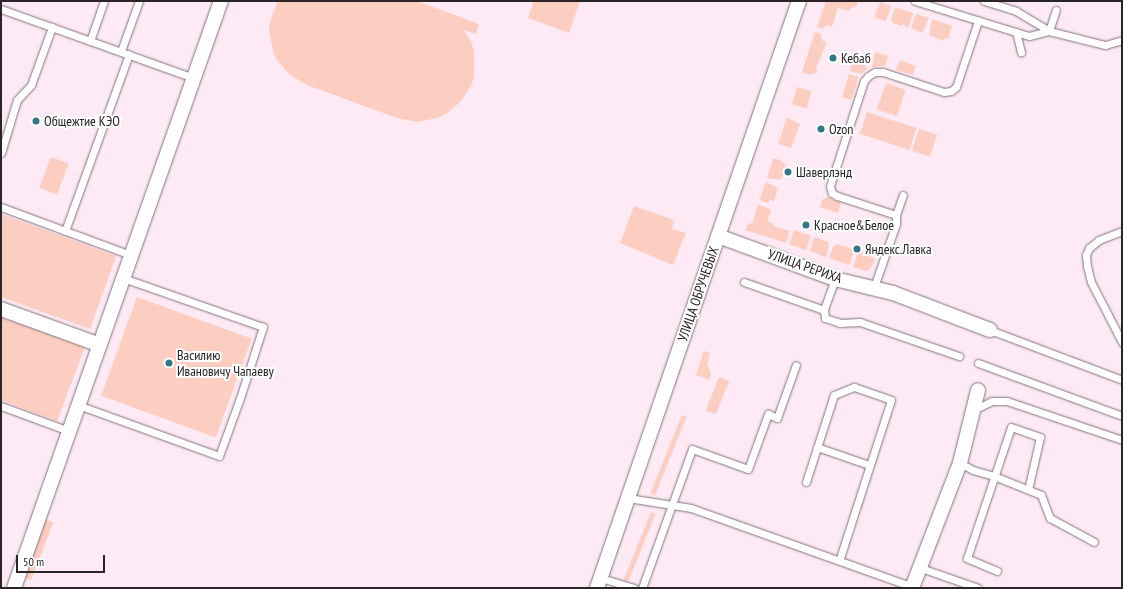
<!DOCTYPE html>
<html>
<head>
<meta charset="utf-8">
<style>
	body { margin:0 }
	#map { position:relative; width:1123px; height:589px; overflow:hidden; background:#fdeaf5; font-family:"PT Sans Narrow",sans-serif }
	div>[style] { position:absolute }
	.green>* { inset:0; background:#fccdc1; transform-origin:0 0 }
	.roads { filter:drop-shadow(0 0 1px #82727b) drop-shadow(0 0 1px #82727b) }
	.lane>* { height:7px; margin:-3.5px; padding:0 3.5px; transform-origin:3.5px; border-radius:3.5px; background:#fff }
	.street>* { height:14px; margin:-7px; padding:0 7px; transform-origin:7px; border-radius:7px; background:#fff }
	.dots>* { width:11px; height:11px; translate:-50% -50%; box-sizing:border-box; border:2px solid #fefefe; border-radius:50% }
	span { translate:-50% -50%; white-space:nowrap; text-align:center; line-height:1.15; -webkit-text-stroke:4px #fefefe; paint-order:stroke }
	.poi-label { font-size:14px; color:#2a2327 }
	.left { translate:0 -50%; text-align:left }
	.street-label { font-size:14px; color:#2a2327 }
	.frame { position:absolute; inset:0; border:2px solid #2a2327; pointer-events:none }
	.scale { position:absolute; left:16px; top:555px; width:89px; height:18px; box-sizing:border-box; border:2px solid #2a2327; border-top:0; padding-left:5px; font-size:12px; line-height:14px; white-space:nowrap; color:#2a2327; -webkit-text-stroke:3px #fefefe; paint-order:stroke }
</style>
</head>
<body>
<div id="map">
	<div class="green">
		<div style="clip-path:polygon(278px 1px,417px 1px,479px 24px,476px 34px,464px 30px,472px 44px,474px 54px,474px 74px,472px 84px,461px 101px,446px 114px,437px 118px,417px 122px,397px 118px,307px 85px,290px 75px,277px 60px,273px 51px,269px 31px,270px 21px)"></div>
		<div style="clip-path:polygon(534px 1px,580px 1px,569px 33px,528px 18px)"></div>
		<div style="clip-path:polygon(826px 1px,858px 1px,856px 6px,851px 8px,849px 11px,838px 8px,832px 27px,827px 25px,823px 29px,817px 27px)"></div>
		<div style="left:880px;top:2px;width:12px;height:16px;rotate:20deg"></div>
		<div style="clip-path:polygon(895px 7px,913px 13px,908px 28px,903px 24px,902px 26px,892px 23px,893px 21px,891px 20px)"></div>
		<div style="clip-path:polygon(916px 14px,929px 18px,922px 33px,911px 28px)"></div>
		<div style="clip-path:polygon(932px 19px,952px 26px,948px 39px,945px 38px,944px 41px,929px 35px)"></div>
		<div style="clip-path:polygon(815px 32px,821px 34px,822px 41px,827px 42px,816px 68px,817px 70px,816px 74px,813px 73px,810px 75px,802px 72px)"></div>
		<div style="clip-path:polygon(875px 52px,888px 56px,885px 66px,872px 67px)"></div>
		<div style="clip-path:polygon(855px 53px,859px 55px,867px 69px,861px 74px,850px 71px)"></div>
		<div style="clip-path:polygon(900px 60px,916px 66px,913px 75px,896px 70px)"></div>
		<div style="left:849px;top:74px;width:10px;height:24px;rotate:17deg"></div>
		<div style="left:886px;top:83px;width:21px;height:28px;rotate:19deg"></div>
		<div style="left:797px;top:87px;width:15px;height:18px;rotate:16deg"></div>
		<div style="left:867px;top:112px;width:52px;height:23px;rotate:18deg"></div>
		<div style="clip-path:polygon(787px 117px,800px 124px,791px 148px,778px 144px)"></div>
		<div style="left:919px;top:129px;width:19px;height:23px;rotate:18deg"></div>
		<div style="left:51px;top:157px;width:19px;height:33px;rotate:21deg"></div>
		<div style="clip-path:polygon(773px 158px,782px 161px,786px 166px,781px 180px,767px 178px)"></div>
		<div style="clip-path:polygon(766px 182px,778px 188px,774px 201px,770px 200px,768px 203px,759px 200px)"></div>
		<div style="clip-path:polygon(827px 197px,841px 203px,838px 213px,820px 207px,822px 200px)"></div>
		<div style="clip-path:polygon(758px 204px,771px 210px,767px 221px,774px 224px,773px 226px,790px 231px,786px 243px,745px 230px,748px 223px,752px 224px)"></div>
		<div style="clip-path:polygon(634px 206px,674px 220px,672px 229px,686px 233px,673px 265px,620px 243px)"></div>
		<div style="clip-path:polygon(1px 214px,116px 256px,90px 329px,1px 297px)"></div>
		<div style="left:794px;top:230px;width:18px;height:15px;rotate:19deg"></div>
		<div style="clip-path:polygon(814px 237px,828px 242px,829px 246px,826px 257px,810px 251px)"></div>
		<div style="clip-path:polygon(837px 244px,852px 249px,853px 254px,849px 265px,829px 258px,833px 247px)"></div>
		<div style="clip-path:polygon(860px 252px,875px 259px,871px 268px,867px 271px,853px 267px,857px 255px)"></div>
		<div style="left:137px;top:297px;width:122px;height:105px;rotate:20deg"></div>
		<div style="clip-path:polygon(1px 317px,85px 347px,57px 421px,1px 400px)"></div>
		<div style="clip-path:polygon(704px 351px,710px 353px,707px 364px,711px 374px,709px 380px,696px 375px)"></div>
		<div style="left:719px;top:377px;width:11px;height:36px;rotate:22deg"></div>
		<div style="left:682px;top:415px;width:5px;height:84px;rotate:22deg"></div>
		<div style="left:651px;top:512px;width:5px;height:73px;rotate:22deg"></div>
		<div style="left:45px;top:519px;width:9px;height:62px;rotate:21deg"></div>
	</div>
	<div class="roads">
		<div class="lane">
			<div style="left:915px;top:1px;width:119px;rotate:17.1deg"></div>
			<div style="left:1029px;top:36px;width:21px;rotate:-14deg"></div>
			<div style="left:1049px;top:31px;width:58px;rotate:14deg"></div>
			<div style="left:1105px;top:45px;width:18px;rotate:-16deg"></div>
			<div style="left:984px;top:1px;width:34px;rotate:17deg"></div>
			<div style="left:1016px;top:11px;width:39px;rotate:31deg"></div>
			<div style="left:1049px;top:31px;width:22px;rotate:-72deg"></div>
			<div style="left:1px;top:9px;width:205px;rotate:19.7deg"></div>
			<div style="left:1016px;top:32px;width:21px;rotate:76deg"></div>
			<div style="left:90px;top:41px;width:42px;rotate:-70.7deg"></div>
			<div style="left:121px;top:51px;width:53px;rotate:-70.2deg"></div>
			<div style="left:1px;top:153px;width:55px;rotate:-73.2deg"></div>
			<div style="left:17px;top:100px;width:21px;rotate:-47deg"></div>
			<div style="left:31px;top:85px;width:62px;rotate:-70.1deg"></div>
			<div style="left:1px;top:207px;width:139px;rotate:20.3deg"></div>
			<div style="left:896px;top:215px;width:21px;rotate:-71deg"></div>
			<div style="left:65px;top:231px;width:188px;rotate:-70.1deg"></div>
			<div style="left:1122px;top:231px;width:25px;rotate:159deg"></div>
			<div style="left:1099px;top:240px;width:13px;rotate:141deg"></div>
			<div style="left:1089px;top:248px;width:8px;rotate:113deg"></div>
			<div style="left:1086px;top:255px;width:11px;rotate:85deg"></div>
			<div style="left:1087px;top:266px;width:16px;rotate:76deg"></div>
			<div style="left:1091px;top:282px;width:68px;rotate:62.7deg"></div>
			<div style="left:835px;top:279px;width:33px;rotate:110deg"></div>
			<div style="left:824px;top:310px;width:8px;rotate:83deg"></div>
			<div style="left:825px;top:318px;width:16px;rotate:18deg"></div>
			<div style="left:840px;top:323px;width:20px;rotate:-3deg"></div>
			<div style="left:860px;top:322px;width:105px;rotate:19deg"></div>
			<div style="left:744px;top:282px;width:85px;rotate:19.3deg"></div>
			<div style="left:874px;top:287px;width:67px;rotate:-70.8deg"></div>
			<div style="left:896px;top:224px;width:9px;rotate:-90deg"></div>
			<div style="left:896px;top:215px;width:62px;rotate:-162.1deg"></div>
			<div style="left:837px;top:196px;width:6px;rotate:-149deg"></div>
			<div style="left:832px;top:193px;width:7px;rotate:-106deg"></div>
			<div style="left:830px;top:186px;width:110px;rotate:-72.1deg"></div>
			<div style="left:864px;top:81px;width:6px;rotate:-51deg"></div>
			<div style="left:868px;top:76px;width:8px;rotate:-30deg"></div>
			<div style="left:875px;top:72px;width:8px"></div>
			<div style="left:883px;top:72px;width:64px;rotate:18.2deg"></div>
			<div style="left:944px;top:92px;width:7px;rotate:-8deg"></div>
			<div style="left:951px;top:91px;width:6px;rotate:-39deg"></div>
			<div style="left:956px;top:87px;width:70px;rotate:-71.6deg"></div>
			<div style="left:990px;top:330px;width:141px;rotate:20.7deg"></div>
			<div style="left:978px;top:363px;width:153px;rotate:20.2deg"></div>
			<div style="left:78px;top:405px;width:150px;rotate:19.9deg"></div>
			<div style="left:219px;top:456px;width:62px;rotate:-70.1deg"></div>
			<div style="left:240px;top:398px;width:75px;rotate:-72.1deg"></div>
			<div style="left:263px;top:327px;width:148px;rotate:-160.7deg"></div>
			<div style="left:1px;top:406px;width:72px;rotate:20.2deg"></div>
			<div style="left:974px;top:410px;width:20px;rotate:-27deg"></div>
			<div style="left:992px;top:401px;width:15px"></div>
			<div style="left:1007px;top:401px;width:121px;rotate:18.7deg"></div>
			<div style="left:817px;top:447px;width:55px;rotate:19.1deg"></div>
			<div style="left:960px;top:463px;width:15px;rotate:28deg"></div>
			<div style="left:973px;top:470px;width:22px;rotate:16deg"></div>
			<div style="left:994px;top:476px;width:51px;rotate:22deg"></div>
			<div style="left:1041px;top:495px;width:25px;rotate:69deg"></div>
			<div style="left:1050px;top:518px;width:50px;rotate:28.6deg"></div>
			<div style="left:806px;top:482px;width:91px;rotate:-72.2deg"></div>
			<div style="left:834px;top:395px;width:22px;rotate:-22deg"></div>
			<div style="left:854px;top:387px;width:39px;rotate:19deg"></div>
			<div style="left:891px;top:400px;width:169px;rotate:107.9deg"></div>
			<div style="left:628px;top:498px;width:64px;rotate:9deg"></div>
			<div style="left:691px;top:508px;width:236px;rotate:19.6deg"></div>
			<div style="left:921px;top:568px;width:60px;rotate:19.3deg"></div>
			<div style="left:997px;top:571px;width:33px;rotate:-157deg"></div>
			<div style="left:967px;top:558px;width:138px;rotate:-71.4deg"></div>
			<div style="left:1011px;top:427px;width:31px;rotate:19deg"></div>
			<div style="left:1040px;top:437px;width:54px;rotate:102.8deg"></div>
			<div style="left:601px;top:578px;width:34px;rotate:17deg"></div>
			<div style="left:642px;top:588px;width:148px;rotate:-70.2deg"></div>
			<div style="left:692px;top:449px;width:59px;rotate:19.7deg"></div>
			<div style="left:748px;top:469px;width:59px;rotate:-70deg"></div>
			<div style="left:768px;top:414px;width:10px;rotate:24deg"></div>
			<div style="left:777px;top:418px;width:56px;rotate:-70.3deg"></div>
		</div>
		<div class="street">
			<div style="left:718px;top:236px;width:125px;rotate:20.2deg"></div>
			<div style="left:835px;top:279px;width:60px;rotate:13.6deg"></div>
			<div style="left:893px;top:293px;width:104px;rotate:20.9deg"></div>
			<div style="left:1px;top:309px;width:105px;rotate:20deg"></div>
			<div style="left:14px;top:588px;width:622px;rotate:-70.58deg"></div>
			<div style="left:597px;top:588px;width:621px;rotate:-71.01deg"></div>
			<div style="left:912px;top:588px;width:134px;rotate:-69deg"></div>
			<div style="left:960px;top:463px;width:75px;rotate:-76.1deg"></div>
		</div>
	</div>
	<div class="dots">
		<div style="left:833px;top:58px;background:#337787"></div>
		<div style="left:36px;top:121px;background:#337787"></div>
		<div style="left:821px;top:129px;background:#337787"></div>
		<div style="left:788px;top:172px;background:#337787"></div>
		<div style="left:806px;top:225px;background:#337787"></div>
		<div style="left:857px;top:249px;background:#337787"></div>
		<div style="left:169px;top:363px;background:#337787"></div>
	</div>
	<div class="poi-label">
		<span class="left" style="left:841px;top:58px">Кебаб</span>
		<span class="left" style="left:44px;top:121px">Общежтие КЭО</span>
		<span class="left" style="left:829px;top:129px">Ozon</span>
		<span class="left" style="left:796px;top:172px">Шаверлэнд</span>
		<span class="left" style="left:814px;top:225px">Красное&amp;Белое</span>
		<span class="left" style="left:865px;top:249px">Яндекс.Лавка</span>
		<span class="left" style="left:177px;top:363px">Василию<br>Ивановичу Чапаеву</span>
	</div>
	<div class="street-label">
		<span style="left:805px;top:266px;rotate:19deg">УЛИЦА РЕРИХА</span>
		<span style="left:698px;top:294px;rotate:-71deg">УЛИЦА ОБРУЧЕВЫХ</span>
	</div>
	<div class="frame"></div>
	<div class="scale">50 m</div>
</div>
</body>
</html>
